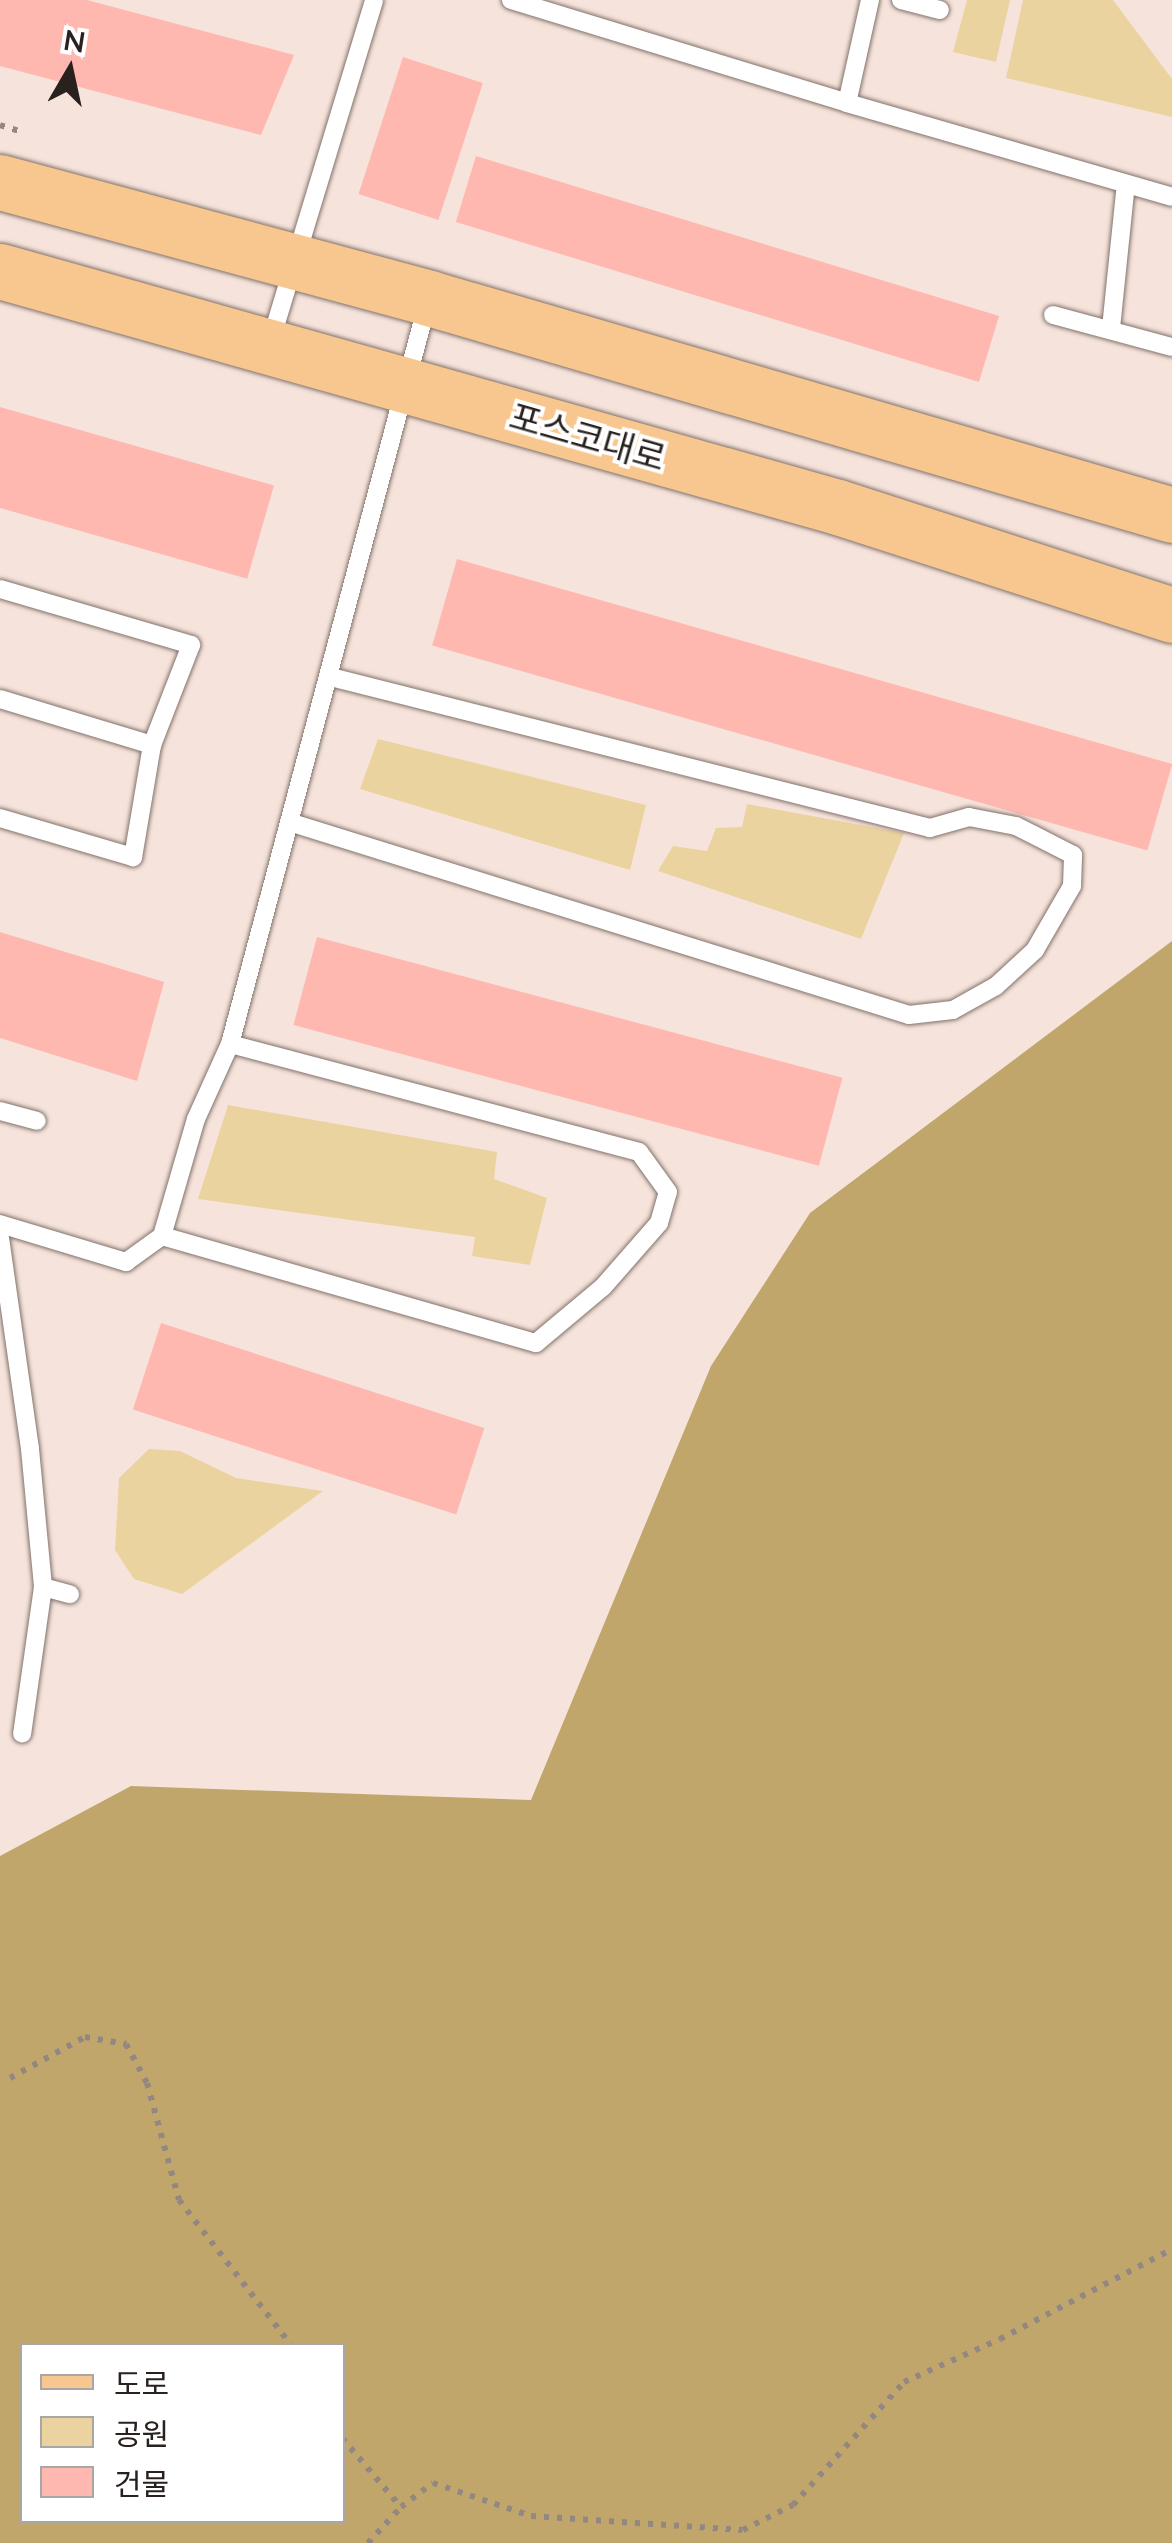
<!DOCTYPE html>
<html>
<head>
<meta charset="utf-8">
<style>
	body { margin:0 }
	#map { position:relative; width:1172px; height:2543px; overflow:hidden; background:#f6e4dc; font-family:Lato,"Noto Sans KR",sans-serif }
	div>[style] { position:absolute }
	.green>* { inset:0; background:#ebd39f }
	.forest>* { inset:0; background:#c0a66b }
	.building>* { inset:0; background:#feb8b0; transform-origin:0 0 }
	.path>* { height:6px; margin-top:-3px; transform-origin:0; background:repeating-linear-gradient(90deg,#938781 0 5px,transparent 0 13px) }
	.roads { filter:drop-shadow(0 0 2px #82726a) drop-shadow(0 0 2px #82726a) }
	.lane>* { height:18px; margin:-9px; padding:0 9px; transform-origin:9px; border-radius:9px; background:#fff }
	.primary>* { height:55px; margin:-27.5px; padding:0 27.5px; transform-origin:27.5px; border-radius:27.5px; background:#f8c78f }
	span { translate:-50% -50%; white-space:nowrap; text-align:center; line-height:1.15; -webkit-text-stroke:8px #fff; paint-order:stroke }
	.street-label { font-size:35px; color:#28211e }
	.legend { position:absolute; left:20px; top:2343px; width:325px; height:180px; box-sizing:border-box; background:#fff; border:2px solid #a9a6a5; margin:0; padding:12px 18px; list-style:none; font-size:30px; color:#28211e }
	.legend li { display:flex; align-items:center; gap:20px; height:50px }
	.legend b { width:50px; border:2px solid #a9a6a5 }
	.north { position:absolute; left:20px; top:20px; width:100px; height:100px; -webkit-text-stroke:8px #fff; paint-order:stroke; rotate:9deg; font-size:28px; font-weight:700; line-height:40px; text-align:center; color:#28211e }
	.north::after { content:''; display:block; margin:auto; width:35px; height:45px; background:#28211e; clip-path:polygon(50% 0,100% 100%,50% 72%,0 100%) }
</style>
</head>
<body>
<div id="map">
	<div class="green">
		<div style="clip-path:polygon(967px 0,1010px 0,996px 62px,953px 52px)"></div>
		<div style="clip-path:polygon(1023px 0,1113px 0,1172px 79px,1172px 117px,1006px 78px)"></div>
		<div style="clip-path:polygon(378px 739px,646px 805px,630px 870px,360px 789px)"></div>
		<div style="clip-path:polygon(747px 804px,904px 833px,861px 939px,658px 871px,673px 846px,707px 851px,716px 828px,742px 827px)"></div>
		<div style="clip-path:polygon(228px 1105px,497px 1152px,494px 1179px,547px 1198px,530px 1265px,472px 1256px,475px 1237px,198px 1199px)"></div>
		<div style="clip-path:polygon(149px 1449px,180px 1451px,236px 1478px,323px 1491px,182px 1594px,134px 1579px,115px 1550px,119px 1478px)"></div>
	</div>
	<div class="forest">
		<div style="clip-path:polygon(evenodd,1172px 941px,1172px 2543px,0 2543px,0 1856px,131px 1786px,531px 1800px,711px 1366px,810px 1213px,1172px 941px,22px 2346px,342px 2346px,342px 2520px,22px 2520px,22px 2346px)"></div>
	</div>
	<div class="building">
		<div style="clip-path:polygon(0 0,87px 0,294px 55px,261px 135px,0 66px)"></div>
		<div style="left:403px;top:57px;width:84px;height:144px;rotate:18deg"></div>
		<div style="left:476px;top:156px;width:547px;height:69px;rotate:17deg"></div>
		<div style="left:0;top:407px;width:285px;height:97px;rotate:16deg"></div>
		<div style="left:457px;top:559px;width:744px;height:90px;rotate:16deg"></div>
		<div style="clip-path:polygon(0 932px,164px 982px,137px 1081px,0 1038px)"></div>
		<div style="left:317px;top:937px;width:544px;height:91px;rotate:15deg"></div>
		<div style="left:161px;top:1323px;width:340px;height:91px;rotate:18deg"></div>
	</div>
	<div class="path">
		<div style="left:0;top:125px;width:24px;rotate:17deg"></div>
		<div style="left:10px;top:2078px;width:85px;rotate:-28.7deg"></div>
		<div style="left:85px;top:2037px;width:42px;rotate:9.7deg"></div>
		<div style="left:126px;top:2044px;width:44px;rotate:61.7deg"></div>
		<div style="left:147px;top:2083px;width:121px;rotate:74.7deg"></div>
		<div style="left:179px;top:2200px;width:185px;rotate:52.3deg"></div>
		<div style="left:342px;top:2438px;width:91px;rotate:49.5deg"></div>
		<div style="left:368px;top:2543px;width:49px;rotate:-47.5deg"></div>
		<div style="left:401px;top:2507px;width:40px;rotate:-37deg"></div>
		<div style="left:433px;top:2483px;width:103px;rotate:18.6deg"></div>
		<div style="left:531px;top:2516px;width:212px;rotate:3.8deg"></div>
		<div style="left:743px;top:2530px;width:56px;rotate:-26.6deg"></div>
		<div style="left:793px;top:2505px;width:166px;rotate:-47.9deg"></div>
		<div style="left:904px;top:2382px;width:105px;rotate:-24.1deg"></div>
		<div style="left:1000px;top:2339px;width:194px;rotate:-27.6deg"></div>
	</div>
	<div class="roads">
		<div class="lane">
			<div style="left:511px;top:0;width:351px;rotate:17deg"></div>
			<div style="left:847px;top:103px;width:106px;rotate:-77.4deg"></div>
			<div style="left:901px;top:0;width:40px;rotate:14.4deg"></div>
			<div style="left:847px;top:103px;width:338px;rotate:16.1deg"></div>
			<div style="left:1053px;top:315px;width:123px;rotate:15.1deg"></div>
			<div style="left:1111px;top:328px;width:145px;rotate:-84.1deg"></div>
			<div style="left:270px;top:343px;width:358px;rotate:-73.1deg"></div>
			<div style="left:0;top:589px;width:199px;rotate:16.3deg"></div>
			<div style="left:191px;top:645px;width:107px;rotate:111.3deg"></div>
			<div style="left:152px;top:745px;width:114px;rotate:99.6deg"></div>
			<div style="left:133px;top:857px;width:139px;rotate:-163.7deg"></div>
			<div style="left:0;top:699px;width:159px;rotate:16.8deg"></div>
			<div style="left:289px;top:822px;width:649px;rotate:17.29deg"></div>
			<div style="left:909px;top:1015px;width:44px;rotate:-6.5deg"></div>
			<div style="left:953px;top:1010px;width:49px;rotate:-29.2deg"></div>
			<div style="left:996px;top:986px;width:53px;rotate:-42.7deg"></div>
			<div style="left:1035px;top:950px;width:74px;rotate:-60deg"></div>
			<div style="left:1072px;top:886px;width:31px;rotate:-88deg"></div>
			<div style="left:1073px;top:855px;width:64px;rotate:-153deg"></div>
			<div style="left:1016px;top:826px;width:48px;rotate:-169.2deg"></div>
			<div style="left:969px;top:817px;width:41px;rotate:164.2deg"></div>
			<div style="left:930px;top:828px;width:618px;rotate:-165.85deg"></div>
			<div style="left:0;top:1111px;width:38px;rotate:15deg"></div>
			<div style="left:0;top:1224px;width:132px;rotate:16.8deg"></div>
			<div style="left:126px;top:1262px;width:44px;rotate:-35.8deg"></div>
			<div style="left:162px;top:1236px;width:122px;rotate:-73.8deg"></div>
			<div style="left:196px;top:1119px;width:82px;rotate:-65.6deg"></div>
			<div style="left:230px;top:1044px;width:769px;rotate:-75.08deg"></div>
			<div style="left:162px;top:1236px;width:389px;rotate:16deg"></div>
			<div style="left:536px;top:1343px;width:87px;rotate:-39.9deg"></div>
			<div style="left:603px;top:1287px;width:85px;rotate:-48.8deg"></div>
			<div style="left:659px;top:1223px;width:32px;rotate:-74deg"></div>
			<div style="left:668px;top:1192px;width:49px;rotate:-125.9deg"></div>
			<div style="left:639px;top:1152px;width:423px;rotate:-165.2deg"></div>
			<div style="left:0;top:1238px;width:213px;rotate:81.9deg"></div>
			<div style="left:30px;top:1449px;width:139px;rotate:84.6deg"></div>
			<div style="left:43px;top:1587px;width:148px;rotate:98.1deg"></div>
			<div style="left:43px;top:1587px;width:28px;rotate:15deg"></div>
		</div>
		<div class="primary">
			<div style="left:0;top:182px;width:444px;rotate:15.1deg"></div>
			<div style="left:429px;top:298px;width:774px;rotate:16.28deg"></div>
			<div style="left:0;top:271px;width:871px;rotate:15.73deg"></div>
			<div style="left:838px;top:507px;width:351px;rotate:17.9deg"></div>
		</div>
	</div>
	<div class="street-label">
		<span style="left:588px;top:436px;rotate:16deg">포스코대로</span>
	</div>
	<ul class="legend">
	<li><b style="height:12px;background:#f8c78f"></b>도로</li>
	<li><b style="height:28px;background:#ebd39f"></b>공원</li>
	<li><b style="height:28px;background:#feb8b0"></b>건물</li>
	</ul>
	<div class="north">N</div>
</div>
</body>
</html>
